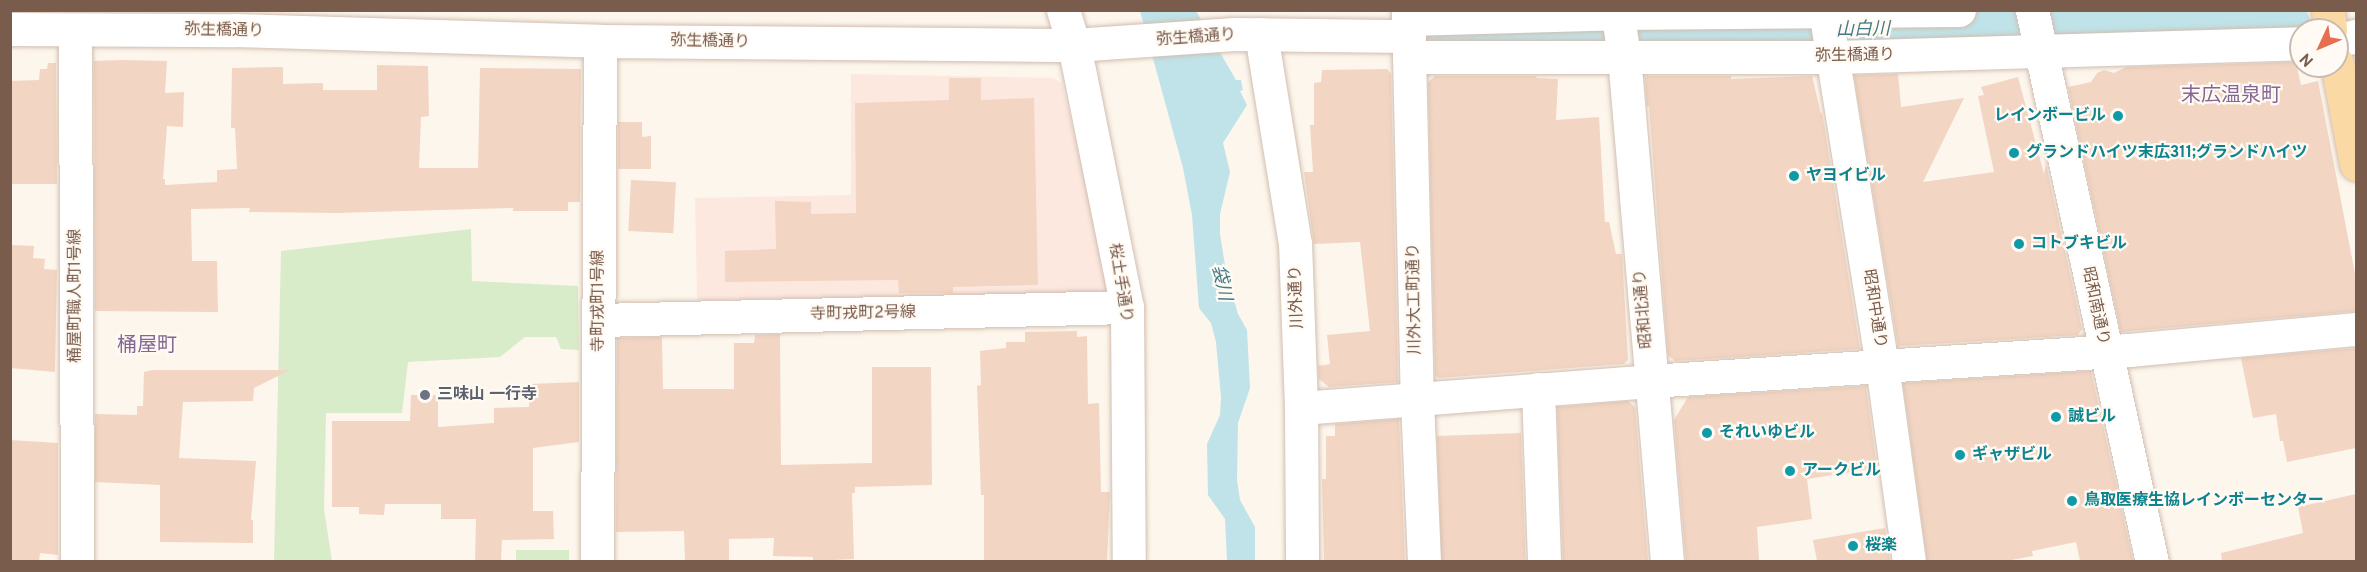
<!DOCTYPE html>
<html>
<head>
<meta charset="utf-8">
<style>
	body { margin:0 }
	#map { position:relative; width:2367px; height:572px; overflow:hidden; background:#fdf6ec; font-family:Overpass,"Noto Sans JP",sans-serif }
	div>[style] { position:absolute }
	.commercial>* { inset:0; background:#fde8e0 }
	.green>* { inset:0; background:#d8ecc9; transform-origin:0 0 }
	.water>* { inset:0; background:#bfe3e8 }
	.river>* { height:50px; margin:-25px; padding:0 25px; transform-origin:25px; border-radius:25px; background:#bfe3e8 }
	.building>* { inset:0; background:#f3d5c3; transform-origin:0 0 }
	.roads { filter:drop-shadow(0 0 2px #d1beb0) drop-shadow(0 0 2px #d1beb0) }
	.minor>* { height:33px; margin:-16.5px; padding:0 16.5px; transform-origin:16.5px; border-radius:16.5px; background:#fff }
	.major>* { height:33px; margin:-16.5px; padding:0 16.5px; transform-origin:16.5px; border-radius:16.5px; background:#fbd9a5 }
	.dots>* { width:16px; height:16px; translate:-50% -50%; box-sizing:border-box; border:3px solid #fffaf3; border-radius:50% }
	span { translate:-50% -50%; white-space:nowrap; text-align:center; line-height:1.15; -webkit-text-stroke:4.5px #fffaf3; paint-order:stroke }
	.street-label { font-size:16px; color:#7a5c4d }
	.culture-label { font-size:16px; color:#0d838f; font-weight:700 }
	.right { translate:-100% -50%; text-align:right }
	.left { translate:0 -50%; text-align:left }
	.worship-label { font-size:16px; color:#5b616d; font-weight:700 }
	.water-label { font-size:18px; color:#437c86; font-style:italic }
	.quarter-label { font-size:20px; color:#846695 }
	.frame { position:absolute; inset:0; border:12px solid #7a5c4d; pointer-events:none }
	.north { position:absolute; left:2289px; top:18px; width:60px; height:60px; box-sizing:border-box; background:#fffaf3; border:2px solid #cabbb1; border-radius:50%; rotate:226deg; font-size:16px; font-weight:700; line-height:24px; text-align:center; color:#7a5c4d }
	.north::after { content:''; display:block; margin:auto; width:21px; height:27px; background:#e76f51; clip-path:polygon(50% 0,100% 100%,50% 72%,0 100%) }
</style>
</head>
<body>
<div id="map">
	<div class="commercial">
		<div style="clip-path:polygon(851px 74px,1054px 78px,1062px 84px,1112px 292px,1102px 294px,697px 300px,695px 198px,851px 195px)"></div>
	</div>
	<div class="green">
		<div style="clip-path:polygon(471px 229px,472px 281px,578px 286px,579px 350px,561px 349px,556px 337px,525px 337px,500px 357px,408px 362px,402px 413px,326px 413px,324px 509px,332px 561px,274px 562px,281px 251px)"></div>
		<div style="left:516px;top:550px;width:53px;height:11px"></div>
	</div>
	<div class="water">
		<div style="clip-path:polygon(1140px 11px,1196px 11px,1236px 80px,1241px 80px,1243px 90px,1240px 91px,1247px 105px,1223px 143px,1230px 172px,1220px 214px,1220px 234px,1226px 272px,1238px 314px,1247px 330px,1250px 388px,1238px 423px,1237px 480px,1240px 500px,1255px 527px,1255px 561px,1227px 561px,1225px 519px,1208px 495px,1207px 444px,1220px 415px,1221px 397px,1216px 342px,1211px 323px,1199px 308px,1192px 215px,1183px 168px)"></div>
	</div>
	<div class="river">
		<div style="left:1440px;top:36px;width:846px;rotate:-0.68deg"></div>
	</div>
	<div class="building">
		<div style="clip-path:polygon(121px 60px,167px 61px,165px 93px,184px 92px,183px 127px,167px 126px,163px 179px,165px 179px,165px 185px,217px 182px,217px 170px,237px 169px,235px 128px,231px 128px,232px 68px,283px 67px,283px 84px,323px 83px,323px 90px,377px 90px,377px 65px,428px 66px,429px 116px,421px 117px,419px 168px,478px 168px,480px 68px,581px 69px,580px 202px,568px 202px,568px 211px,513px 211px,513px 208px,337px 213px,249px 212px,250px 208px,191px 209px,192px 261px,217px 261px,218px 312px,95px 311px,94px 61px)"></div>
		<div style="clip-path:polygon(2296px 62px,2301px 85px,2318px 81px,2356px 279px,2356px 311px,2121px 332px,2068px 87px,2091px 82px,2097px 73px,2104px 70px,2114px 73px,2126px 67px)"></div>
		<div style="clip-path:polygon(48px 63px,56px 63px,57px 184px,10px 184px,10px 81px,39px 80px,40px 69px,47px 69px)"></div>
		<div style="clip-path:polygon(1387px 69px,1391px 74px,1398px 382px,1329px 387px,1319px 379px,1318px 366px,1330px 364px,1327px 335px,1370px 331px,1360px 242px,1314px 244px,1304px 172px,1313px 172px,1310px 125px,1314px 125px,1314px 83px,1321px 82px,1322px 70px)"></div>
		<div style="clip-path:polygon(1898px 74px,1901px 107px,1964px 98px,1923px 182px,1994px 172px,1978px 96px,1984px 95px,1981px 87px,2018px 77px,2044px 174px,2046px 164px,2082px 329px,2078px 335px,1898px 346px,1854px 75px)"></div>
		<div style="clip-path:polygon(1435px 76px,1537px 76px,1536px 78px,1558px 79px,1556px 120px,1599px 117px,1605px 222px,1609px 222px,1616px 254px,1622px 254px,1628px 360px,1624px 364px,1439px 378px,1435px 376px,1428px 82px)"></div>
		<div style="clip-path:polygon(1647px 76px,1731px 76px,1731px 79px,1812px 76px,1821px 114px,1822px 112px,1860px 349px,1675px 361px,1668px 355px,1649px 106px,1647px 106px,1645px 78px)"></div>
		<div style="clip-path:polygon(949px 78px,981px 78px,981px 100px,1034px 98px,1038px 285px,953px 287px,953px 293px,899px 293px,898px 280px,725px 282px,725px 251px,776px 249px,775px 201px,811px 202px,811px 214px,856px 213px,855px 103px,949px 100px)"></div>
		<div style="clip-path:polygon(618px 122px,642px 122px,642px 137px,651px 136px,651px 169px,618px 169px)"></div>
		<div style="left:631px;top:180px;width:45px;height:51px;rotate:3deg"></div>
		<div style="clip-path:polygon(10px 245px,34px 246px,33px 258px,45px 259px,44px 269px,57px 270px,55px 372px,10px 368px)"></div>
		<div style="clip-path:polygon(1077px 331px,1077px 337px,1087px 336px,1088px 404px,1099px 403px,1101px 492px,1110px 492px,1107px 561px,984px 561px,984px 495px,981px 495px,977px 386px,981px 385px,980px 351px,1006px 348px,1006px 342px,1025px 342px,1025px 332px)"></div>
		<div style="clip-path:polygon(780px 334px,781px 465px,872px 463px,872px 367px,931px 367px,932px 485px,855px 487px,855px 493px,852px 493px,854px 559px,813px 561px,813px 557px,773px 556px,774px 538px,729px 539px,729px 561px,685px 561px,684px 531px,616px 532px,617px 338px,662px 337px,663px 389px,734px 389px,734px 343px,754px 343px,755px 335px)"></div>
		<div style="clip-path:polygon(2356px 348px,2356px 448px,2287px 462px,2283px 441px,2280px 441px,2276px 414px,2253px 418px,2241px 358px)"></div>
		<div style="clip-path:polygon(152px 370px,290px 370px,254px 388px,253px 401px,183px 402px,179px 458px,256px 461px,251px 520px,253px 520px,253px 543px,160px 542px,160px 485px,95px 482px,95px 414px,137px 415px,137px 406px,143px 406px,144px 372px)"></div>
		<div style="clip-path:polygon(2091px 371px,2133px 561px,2080px 561px,2076px 542px,2032px 551px,2033px 556px,2006px 561px,1927px 561px,1903px 383px)"></div>
		<div style="clip-path:polygon(579px 382px,579px 442px,533px 448px,533px 511px,553px 511px,554px 539px,502px 540px,501px 561px,475px 561px,476px 519px,441px 519px,441px 504px,385px 504px,384px 515px,359px 514px,359px 507px,332px 507px,332px 421px,410px 421px,411px 395px,438px 395px,438px 427px,494px 423px,494px 408px,529px 407px,530px 384px)"></div>
		<div style="clip-path:polygon(1866px 386px,1877px 468px,1807px 479px,1812px 519px,1757px 527px,1759px 561px,1686px 561px,1674px 420px,1688px 397px)"></div>
		<div style="clip-path:polygon(1628px 401px,1635px 407px,1648px 561px,1563px 561px,1557px 407px)"></div>
		<div style="clip-path:polygon(1399px 419px,1405px 561px,1324px 561px,1322px 479px,1326px 479px,1326px 436px,1335px 436px,1335px 424px)"></div>
		<div style="left:1521px;top:433px;width:128px;height:84px;rotate:88deg"></div>
		<div style="clip-path:polygon(10px 440px,58px 443px,58px 555px,40px 553px,39px 561px,10px 561px)"></div>
		<div style="clip-path:polygon(2356px 494px,2356px 561px,2222px 561px,2221px 553px,2303px 533px,2298px 507px)"></div>
		<div style="clip-path:polygon(1885px 528px,1890px 561px,1817px 561px,1813px 540px)"></div>
	</div>
	<div class="roads">
		<div class="minor">
			<div style="left:1063px;top:10px;width:37px;rotate:73deg"></div>
			<div style="left:1074px;top:45px;width:267px;rotate:78.6deg"></div>
			<div style="left:1127px;top:307px;width:255px;rotate:89.6deg"></div>
			<div style="left:1408px;top:10px;width:391px;rotate:88.7deg"></div>
			<div style="left:1417px;top:401px;width:161px;rotate:87.5deg"></div>
			<div style="left:1617px;top:10px;width:47px;rotate:81.3deg"></div>
			<div style="left:1624px;top:56px;width:508px;rotate:85.14deg"></div>
			<div style="left:1825px;top:10px;width:360px;rotate:80.9deg"></div>
			<div style="left:1882px;top:365px;width:199px;rotate:82.2deg"></div>
			<div style="left:2032px;top:10px;width:565px;rotate:77.74deg"></div>
			<div style="left:1408px;top:19px;width:209px;rotate:-1.6deg"></div>
			<div style="left:1617px;top:13px;width:342px;rotate:-0.5deg"></div>
			<div style="left:10px;top:29px;width:225px;rotate:0.3deg"></div>
			<div style="left:235px;top:30px;width:365px;rotate:1.7deg"></div>
			<div style="left:600px;top:41px;width:474px;rotate:0.5deg"></div>
			<div style="left:1074px;top:45px;width:161px;rotate:-3.9deg"></div>
			<div style="left:1235px;top:34px;width:174px;rotate:0.7deg"></div>
			<div style="left:75px;top:30px;width:532px;rotate:89.78deg"></div>
			<div style="left:1261px;top:34px;width:212px;rotate:80.8deg"></div>
			<div style="left:1295px;top:243px;width:165px;rotate:87.9deg"></div>
			<div style="left:1301px;top:408px;width:154px;rotate:89.6deg"></div>
			<div style="left:2337px;top:41px;width:20px;rotate:-15deg"></div>
			<div style="left:1409px;top:57px;width:426px"></div>
			<div style="left:1835px;top:57px;width:466px;rotate:-1.7deg"></div>
			<div style="left:599px;top:320px;width:528px;rotate:-1.41deg"></div>
			<div style="left:1538px;top:389px;width:173px;rotate:88deg"></div>
			<div style="left:1301px;top:408px;width:350px;rotate:-4.4deg"></div>
			<div style="left:1650px;top:381px;width:480px;rotate:-3.7deg"></div>
			<div style="left:2129px;top:350px;width:228px;rotate:-5.3deg"></div>
			<div style="left:597px;top:562px;width:521px;rotate:-89.67deg"></div>
		</div>
		<div class="major">
			<div style="left:2328px;top:10px;width:20px;rotate:84deg"></div>
			<div style="left:2337px;top:63px;width:103px;rotate:79.3deg"></div>
		</div>
	</div>
	<div class="dots">
		<div style="left:2118px;top:116px;background:#0f9aa8"></div>
		<div style="left:2014px;top:153px;background:#0f9aa8"></div>
		<div style="left:1794px;top:176px;background:#0f9aa8"></div>
		<div style="left:2019px;top:244px;background:#0f9aa8"></div>
		<div style="left:425px;top:395px;background:#6b7280"></div>
		<div style="left:2056px;top:417px;background:#0f9aa8"></div>
		<div style="left:1707px;top:433px;background:#0f9aa8"></div>
		<div style="left:1960px;top:455px;background:#0f9aa8"></div>
		<div style="left:1790px;top:471px;background:#0f9aa8"></div>
		<div style="left:2072px;top:501px;background:#0f9aa8"></div>
		<div style="left:1853px;top:546px;background:#0f9aa8"></div>
	</div>
	<div class="street-label">
		<span style="left:224px;top:31px;rotate:1deg">弥生橋通り</span>
		<span style="left:1196px;top:38px;rotate:-4deg">弥生橋通り</span>
		<span style="left:710px;top:42px;rotate:1deg">弥生橋通り</span>
		<span style="left:1855px;top:56px;rotate:-1deg">弥生橋通り</span>
		<span style="left:1120px;top:283px;rotate:81deg">桜土手通り</span>
		<span style="left:76px;top:296px;rotate:-90deg">桶屋町職人町1号線</span>
		<span style="left:1297px;top:297px;rotate:-92deg">川外通り</span>
		<span style="left:1415px;top:299px;rotate:-91deg">川外大工町通り</span>
		<span style="left:599px;top:301px;rotate:-90deg">寺町戎町1号線</span>
		<span style="left:2095px;top:306px;rotate:78deg">昭和南通り</span>
		<span style="left:1644px;top:309px;rotate:-95deg">昭和北通り</span>
		<span style="left:1874px;top:309px;rotate:81deg">昭和中通り</span>
		<span style="left:863px;top:314px;rotate:-1deg">寺町戎町2号線</span>
	</div>
	<div class="culture-label">
		<span class="right" style="left:2106px;top:116px">レインボービル</span>
		<span class="left" style="left:2026px;top:153px">グランドハイツ末広311;グランドハイツ</span>
		<span class="left" style="left:1806px;top:176px">ヤヨイビル</span>
		<span class="left" style="left:2031px;top:244px">コトブキビル</span>
		<span class="left" style="left:2068px;top:417px">誠ビル</span>
		<span class="left" style="left:1719px;top:433px">それいゆビル</span>
		<span class="left" style="left:1972px;top:455px">ギャザビル</span>
		<span class="left" style="left:1802px;top:471px">アークビル</span>
		<span class="left" style="left:2084px;top:501px">鳥取医療生協レインボーセンター</span>
		<span class="left" style="left:1865px;top:546px">桜楽</span>
	</div>
	<div class="worship-label">
		<span class="left" style="left:437px;top:395px">三味山 一行寺</span>
	</div>
	<div class="water-label">
		<span style="left:1863px;top:31px;rotate:-1deg">山白川</span>
		<span style="left:1220px;top:283px;rotate:78deg">袋川</span>
	</div>
	<div class="quarter-label">
		<span style="left:2231px;top:96px">末広温泉町</span>
		<span style="left:147px;top:346px">桶屋町</span>
	</div>
	<div class="frame"></div>
	<div class="north">N</div>
</div>
</body>
</html>
